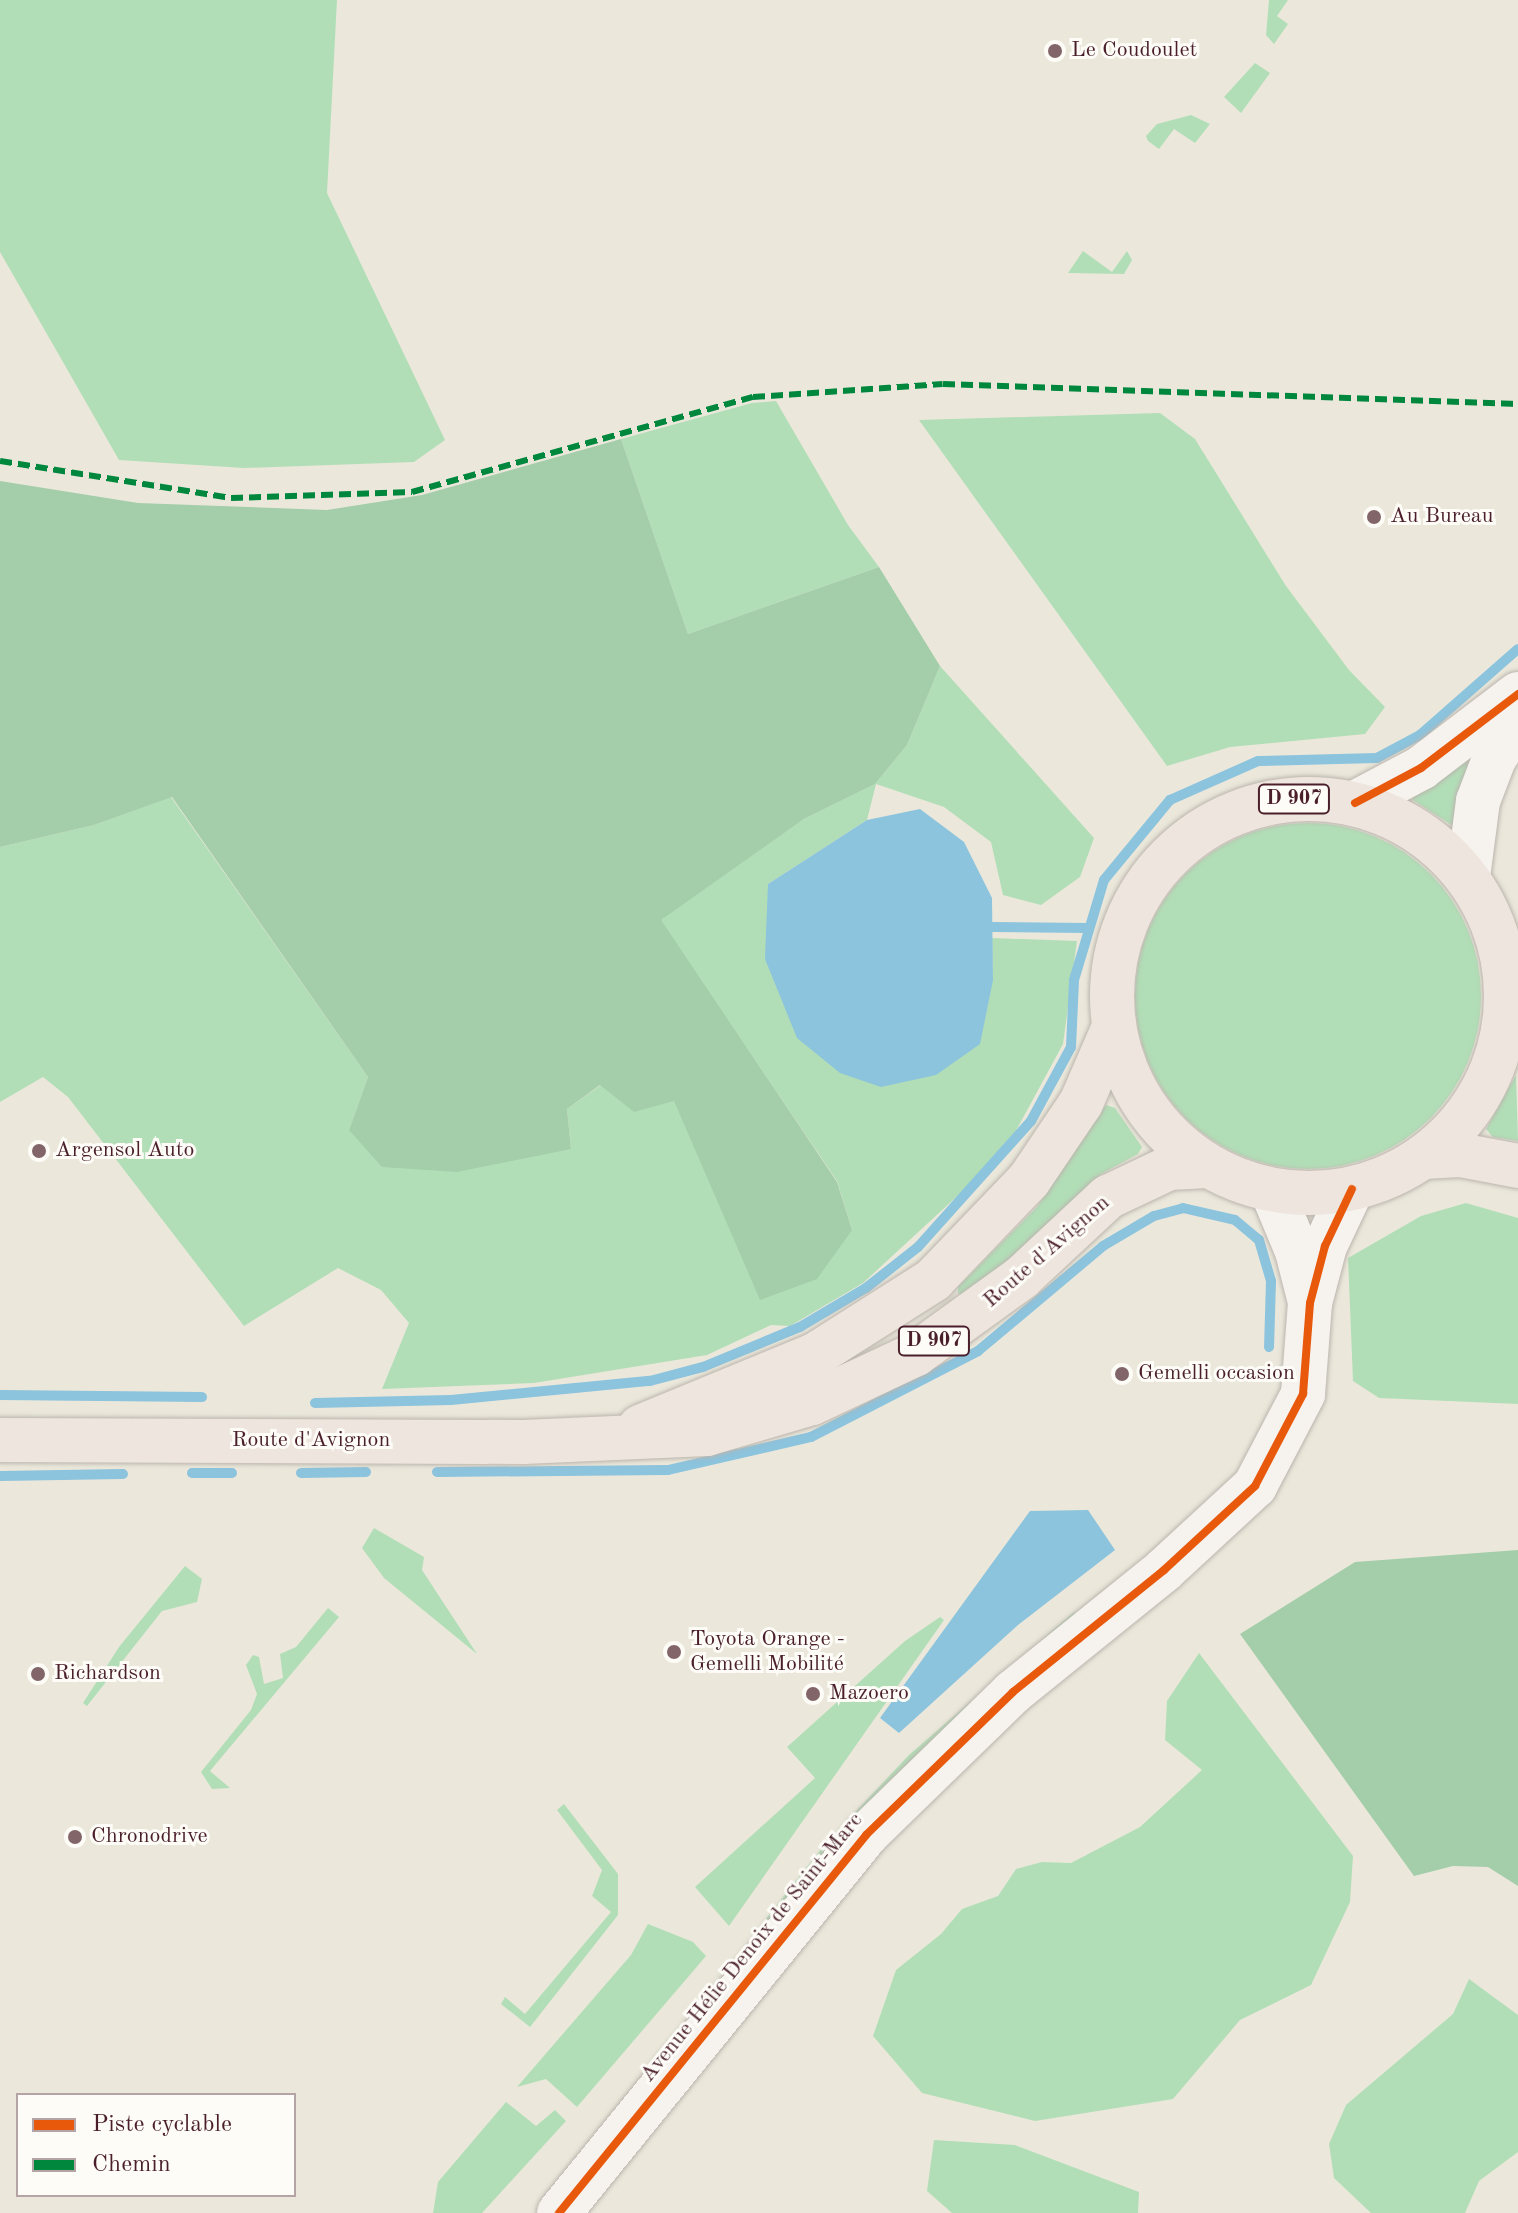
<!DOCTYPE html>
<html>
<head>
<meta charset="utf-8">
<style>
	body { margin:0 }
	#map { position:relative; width:1518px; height:2213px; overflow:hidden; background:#ebe8db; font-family:"Old Standard TT",serif }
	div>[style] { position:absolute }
	.green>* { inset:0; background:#b2deb7 }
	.round { border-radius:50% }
	.forest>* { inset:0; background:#a4cdaa }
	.water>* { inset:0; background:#8cc3dd }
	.stream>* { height:10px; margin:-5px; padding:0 5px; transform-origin:5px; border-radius:5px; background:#8cc3dd }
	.roads { filter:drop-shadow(0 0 2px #bbb5ae) drop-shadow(0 0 2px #bbb5ae) }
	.secondary>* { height:44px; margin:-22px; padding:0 22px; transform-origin:22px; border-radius:22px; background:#f6f3ef }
	.primary>* { height:44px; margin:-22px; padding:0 22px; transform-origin:22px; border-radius:22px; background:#eee6de }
	.primary>.ring { margin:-22px; padding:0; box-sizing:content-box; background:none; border:44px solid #eee6de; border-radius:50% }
	.quiet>* { height:6px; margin-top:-3px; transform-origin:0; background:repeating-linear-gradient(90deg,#00873e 0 12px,transparent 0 18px) }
	.cycleway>* { height:8px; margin:-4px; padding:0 4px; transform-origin:4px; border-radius:4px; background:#e8590c }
	.dots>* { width:22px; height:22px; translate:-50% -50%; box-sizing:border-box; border:4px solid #fdfcf7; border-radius:50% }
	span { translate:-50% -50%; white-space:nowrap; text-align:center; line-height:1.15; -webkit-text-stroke:6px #fdfcf7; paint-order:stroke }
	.shield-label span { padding:2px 6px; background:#fdfcf7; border:2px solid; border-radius:6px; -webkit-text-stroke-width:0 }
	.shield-label { font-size:20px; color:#4a1f2b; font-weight:700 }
	.poi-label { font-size:22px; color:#4a1f2b }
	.left { translate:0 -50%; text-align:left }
	.street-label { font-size:22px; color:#4a1f2b }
	.legend { position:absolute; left:16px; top:2093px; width:280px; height:104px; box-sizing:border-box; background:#fdfcf7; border:2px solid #b5a4a5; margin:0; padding:10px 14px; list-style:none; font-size:24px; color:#4a1f2b }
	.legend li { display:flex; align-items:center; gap:16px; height:40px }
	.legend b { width:40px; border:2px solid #b5a4a5 }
</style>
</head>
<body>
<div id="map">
	<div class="green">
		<div style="clip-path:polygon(0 0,337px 0,327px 193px,445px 440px,414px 462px,244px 468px,119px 460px,0 252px)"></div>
		<div style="clip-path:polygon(1269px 0,1288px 0,1277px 16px,1288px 24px,1274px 44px,1266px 35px)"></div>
		<div style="clip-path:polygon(1255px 63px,1270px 73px,1241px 113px,1224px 97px)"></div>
		<div style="clip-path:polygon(1191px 115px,1210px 124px,1195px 143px,1174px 129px,1159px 149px,1148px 141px,1146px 136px,1157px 124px)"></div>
		<div style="clip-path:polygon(1083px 251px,1112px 272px,1127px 251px,1132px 260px,1124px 274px,1068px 273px)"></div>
		<div style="clip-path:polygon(776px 401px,848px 525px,879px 567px,688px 634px,621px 439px,752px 403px)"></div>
		<div style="clip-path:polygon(1160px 413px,1195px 439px,1286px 586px,1349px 670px,1385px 707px,1365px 734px,1230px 747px,1167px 766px,919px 420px)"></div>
		<div style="clip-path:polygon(940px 666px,1094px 838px,1080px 877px,1041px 905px,1003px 895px,991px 842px,944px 807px,876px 784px,867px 820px,768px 884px,993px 980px,992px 938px,1077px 941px,1063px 1044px,1004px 1153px,863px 1283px,790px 1326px,771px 1325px,707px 1355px,534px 1383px,382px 1389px,409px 1323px,381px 1290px,338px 1268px,244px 1326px,68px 1097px,43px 1077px,0 1102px,0 847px,94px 825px,171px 797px,368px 1077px,349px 1130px,571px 1149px,567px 1109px,601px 1085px,674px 1101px,852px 1230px,837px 1181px,660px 920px,804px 819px,875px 784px,907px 745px)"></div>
		<div style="clip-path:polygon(1480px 743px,1453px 826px,1413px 800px,1411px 793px)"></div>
		<div class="round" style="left:1135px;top:823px;width:346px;height:346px"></div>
		<div style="clip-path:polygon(1516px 1075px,1518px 1141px,1493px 1137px,1486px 1129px)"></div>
		<div style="clip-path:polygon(1106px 1105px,1115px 1108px,1142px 1147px,1138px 1154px,1101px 1174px,1014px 1256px,963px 1296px,958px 1293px,958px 1287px,1037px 1207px)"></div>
		<div style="clip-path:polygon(1466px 1203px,1518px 1218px,1518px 1404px,1379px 1398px,1353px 1381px,1348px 1258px,1421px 1216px)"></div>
		<div style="clip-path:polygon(374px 1528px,424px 1557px,422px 1570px,477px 1654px,384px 1578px,362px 1548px)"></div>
		<div style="clip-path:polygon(185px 1566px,202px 1579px,197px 1602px,162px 1611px,87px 1706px,83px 1703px,119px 1647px)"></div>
		<div style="clip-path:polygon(328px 1608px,339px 1617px,210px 1771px,230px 1788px,212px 1789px,201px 1772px,251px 1710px,257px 1694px,246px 1665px,253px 1655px,259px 1657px,264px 1684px,283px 1678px,280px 1654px,296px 1647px)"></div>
		<div style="clip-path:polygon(1074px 1612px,1079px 1619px,770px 1924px,765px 1920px,826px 1843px,909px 1755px)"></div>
		<div style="clip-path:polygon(940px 1617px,944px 1620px,729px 1926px,695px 1887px,815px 1778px,787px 1747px,905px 1641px)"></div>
		<div style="clip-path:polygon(1199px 1653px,1353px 1856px,1350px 1902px,1311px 1985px,1240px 2020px,1173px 2099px,1035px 2121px,922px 2093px,873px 2036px,896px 1970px,941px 1934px,962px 1909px,998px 1896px,1016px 1869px,1042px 1862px,1071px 1863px,1140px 1827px,1202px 1770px,1165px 1740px,1167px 1701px)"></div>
		<div style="clip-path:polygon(564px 1804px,618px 1874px,618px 1915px,530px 2027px,501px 2004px,505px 1997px,525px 2014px,611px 1912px,592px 1896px,602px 1870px,557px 1810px)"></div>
		<div style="clip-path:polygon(648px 1924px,693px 1942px,706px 1956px,577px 2107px,546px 2079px,517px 2087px,631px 1955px)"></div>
		<div style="clip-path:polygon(1469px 1979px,1518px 2015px,1518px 2152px,1479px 2181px,1465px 2213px,1371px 2213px,1334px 2178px,1329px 2144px,1346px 2105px,1453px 2014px)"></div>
		<div style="clip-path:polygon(506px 2102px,536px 2126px,555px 2110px,566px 2121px,482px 2213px,433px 2213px,438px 2182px)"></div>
		<div style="clip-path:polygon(934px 2140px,1015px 2145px,1139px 2192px,1138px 2213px,952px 2213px,927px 2191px)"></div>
	</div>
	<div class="forest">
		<div style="clip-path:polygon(621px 439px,688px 634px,879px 567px,940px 666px,907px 745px,875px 784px,804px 819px,661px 920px,837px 1182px,852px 1230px,817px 1279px,760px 1300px,674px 1101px,634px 1112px,600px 1085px,567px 1109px,571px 1149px,457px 1172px,382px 1167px,349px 1130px,368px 1077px,172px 797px,94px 825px,0 847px,0 481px,138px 503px,327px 510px,422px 495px)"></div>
		<div style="clip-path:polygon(1518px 1550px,1518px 1886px,1488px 1867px,1453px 1866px,1414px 1876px,1240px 1634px,1355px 1562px)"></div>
	</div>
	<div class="water">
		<div style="clip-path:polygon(920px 809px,964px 842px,992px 898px,993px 980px,980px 1044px,936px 1075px,881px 1087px,840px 1073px,797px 1038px,765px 959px,768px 884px,867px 820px)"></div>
		<div style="clip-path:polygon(1088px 1510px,1115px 1550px,1018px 1625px,899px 1733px,880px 1718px,1030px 1511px)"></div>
	</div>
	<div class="stream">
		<div style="left:992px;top:927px;width:96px;rotate:0.6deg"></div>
		<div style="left:0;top:1395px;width:202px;rotate:0.6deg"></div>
		<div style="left:315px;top:1403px;width:136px;rotate:-1.3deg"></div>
		<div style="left:451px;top:1400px;width:200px;rotate:-5.5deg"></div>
		<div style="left:650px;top:1381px;width:55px;rotate:-14.8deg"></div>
		<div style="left:703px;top:1367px;width:105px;rotate:-22.4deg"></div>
		<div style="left:800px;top:1327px;width:77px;rotate:-30.6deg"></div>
		<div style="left:866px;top:1288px;width:66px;rotate:-38.3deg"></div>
		<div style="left:918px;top:1247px;width:169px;rotate:-48.1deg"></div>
		<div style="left:1031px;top:1121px;width:84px;rotate:-61.6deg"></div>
		<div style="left:1071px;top:1047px;width:67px;rotate:-87.4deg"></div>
		<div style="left:1074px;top:980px;width:104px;rotate:-73.3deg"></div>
		<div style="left:1104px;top:880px;width:104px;rotate:-50.5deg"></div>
		<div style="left:1170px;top:800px;width:96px;rotate:-23.9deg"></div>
		<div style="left:1258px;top:761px;width:119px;rotate:-1.4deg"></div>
		<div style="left:1377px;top:758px;width:49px;rotate:-28.1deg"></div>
		<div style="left:1420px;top:735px;width:130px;rotate:-41.3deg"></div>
		<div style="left:437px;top:1472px;width:231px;rotate:-0.5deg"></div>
		<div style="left:668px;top:1470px;width:147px;rotate:-13deg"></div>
		<div style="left:811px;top:1437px;width:188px;rotate:-27.2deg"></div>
		<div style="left:978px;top:1351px;width:163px;rotate:-40deg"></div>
		<div style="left:1103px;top:1246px;width:59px;rotate:-30.5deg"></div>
		<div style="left:1154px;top:1216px;width:30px;rotate:-15deg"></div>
		<div style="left:1183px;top:1208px;width:53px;rotate:13deg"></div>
		<div style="left:1235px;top:1220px;width:31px;rotate:40deg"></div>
		<div style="left:1259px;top:1240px;width:43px;rotate:73.7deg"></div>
		<div style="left:1271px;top:1281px;width:66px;rotate:91.7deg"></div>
		<div style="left:192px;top:1473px;width:40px"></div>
		<div style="left:301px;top:1473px;width:65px;rotate:-0.9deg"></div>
		<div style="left:0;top:1476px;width:123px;rotate:-0.9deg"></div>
	</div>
	<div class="roads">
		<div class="secondary">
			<div style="left:1355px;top:803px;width:75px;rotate:-27.9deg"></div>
			<div style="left:1421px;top:768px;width:122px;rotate:-37.3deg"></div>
			<div style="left:1468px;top:877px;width:77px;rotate:-82.5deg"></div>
			<div style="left:1478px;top:801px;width:45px;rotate:-69.1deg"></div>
			<div style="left:1494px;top:759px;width:45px;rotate:-57.7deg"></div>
			<div style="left:1272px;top:1191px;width:65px;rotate:67.4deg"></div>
			<div style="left:1297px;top:1251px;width:53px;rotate:75.7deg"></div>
			<div style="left:559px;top:2213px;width:487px;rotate:-50.9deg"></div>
			<div style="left:866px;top:1835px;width:205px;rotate:-44.2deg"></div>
			<div style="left:1013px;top:1692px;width:194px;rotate:-38.9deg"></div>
			<div style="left:1164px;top:1570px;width:124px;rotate:-42.7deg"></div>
			<div style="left:1255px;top:1486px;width:104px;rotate:-62.4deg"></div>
			<div style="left:1303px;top:1394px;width:91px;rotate:-85.6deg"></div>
			<div style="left:1310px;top:1303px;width:59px;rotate:-75.3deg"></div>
			<div style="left:1325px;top:1246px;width:63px;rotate:-64.7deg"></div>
		</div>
		<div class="primary">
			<div class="ring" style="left:1112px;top:799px;width:350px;height:350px"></div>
			<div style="left:1423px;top:1157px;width:37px;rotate:-3deg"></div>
			<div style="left:1460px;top:1155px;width:59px;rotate:10.7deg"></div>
			<div style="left:640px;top:1427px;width:189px;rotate:-22.4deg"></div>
			<div style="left:815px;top:1355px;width:140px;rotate:-32.4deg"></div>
			<div style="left:933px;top:1280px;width:139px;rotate:-46.2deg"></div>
			<div style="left:1029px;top:1180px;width:93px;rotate:-56deg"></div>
			<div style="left:1081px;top:1103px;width:81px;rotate:-66.6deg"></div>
			<div style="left:0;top:1440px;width:523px;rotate:0.22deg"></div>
			<div style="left:523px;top:1442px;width:184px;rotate:-2.5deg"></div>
			<div style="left:707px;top:1434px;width:109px;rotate:-16.4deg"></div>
			<div style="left:812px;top:1403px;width:115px;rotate:-25.2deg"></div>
			<div style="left:916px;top:1354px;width:130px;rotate:-35.9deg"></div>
			<div style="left:1021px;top:1278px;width:119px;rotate:-43deg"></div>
			<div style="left:1108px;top:1197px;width:68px;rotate:-25.4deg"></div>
			<div style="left:1169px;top:1168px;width:38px;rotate:-3deg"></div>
		</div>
	</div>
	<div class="quiet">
		<div style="left:0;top:461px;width:234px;rotate:9.1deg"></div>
		<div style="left:231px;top:498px;width:181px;rotate:-1.9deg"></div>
		<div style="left:412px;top:492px;width:354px;rotate:-15.6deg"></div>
		<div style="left:753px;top:397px;width:190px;rotate:-3.9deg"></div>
		<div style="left:943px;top:384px;width:575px;rotate:1.99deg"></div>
	</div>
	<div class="cycleway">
		<div style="left:1355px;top:803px;width:75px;rotate:-27.9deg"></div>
		<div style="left:1421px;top:768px;width:122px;rotate:-37.3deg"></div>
		<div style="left:559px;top:2213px;width:487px;rotate:-50.9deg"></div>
		<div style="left:866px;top:1835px;width:205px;rotate:-44.2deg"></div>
		<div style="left:1013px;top:1692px;width:194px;rotate:-38.9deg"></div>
		<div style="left:1164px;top:1570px;width:124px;rotate:-42.7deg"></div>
		<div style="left:1255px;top:1486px;width:104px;rotate:-62.4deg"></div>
		<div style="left:1303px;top:1394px;width:91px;rotate:-85.6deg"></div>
		<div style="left:1310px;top:1303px;width:59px;rotate:-75.3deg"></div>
		<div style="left:1325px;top:1246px;width:63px;rotate:-64.7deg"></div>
	</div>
	<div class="dots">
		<div style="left:1055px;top:51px;background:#826569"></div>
		<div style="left:1374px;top:517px;background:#826569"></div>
		<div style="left:39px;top:1151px;background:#826569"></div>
		<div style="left:1122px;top:1374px;background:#826569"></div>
		<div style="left:674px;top:1652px;background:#826569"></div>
		<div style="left:38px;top:1674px;background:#826569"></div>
		<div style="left:813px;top:1694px;background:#826569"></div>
		<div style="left:75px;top:1837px;background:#826569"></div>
	</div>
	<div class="shield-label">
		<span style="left:1294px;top:799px">D 907</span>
		<span style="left:934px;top:1341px">D 907</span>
	</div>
	<div class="poi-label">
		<span class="left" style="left:1071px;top:51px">Le Coudoulet</span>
		<span class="left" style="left:1390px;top:517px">Au Bureau</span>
		<span class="left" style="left:55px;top:1151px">Argensol Auto</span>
		<span class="left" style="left:1138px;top:1374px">Gemelli occasion</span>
		<span class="left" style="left:690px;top:1652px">Toyota Orange -<br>Gemelli Mobilité</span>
		<span class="left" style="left:54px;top:1674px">Richardson</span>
		<span class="left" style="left:829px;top:1694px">Mazoero</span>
		<span class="left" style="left:91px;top:1837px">Chronodrive</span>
	</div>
	<div class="street-label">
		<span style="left:1047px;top:1252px;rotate:-41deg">Route d'Avignon</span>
		<span style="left:311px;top:1441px">Route d'Avignon</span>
		<span style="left:752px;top:1948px;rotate:-51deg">Avenue Hélie Denoix de Saint-Marc</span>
	</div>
	<ul class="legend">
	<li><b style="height:10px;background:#e8590c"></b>Piste cyclable</li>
	<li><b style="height:10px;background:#00873e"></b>Chemin</li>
	</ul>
</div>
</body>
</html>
